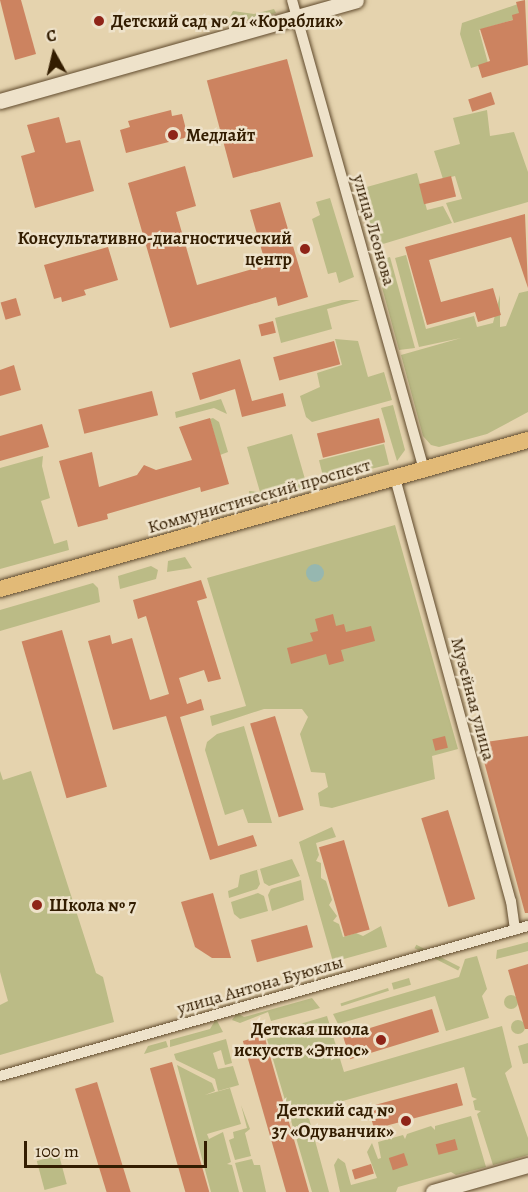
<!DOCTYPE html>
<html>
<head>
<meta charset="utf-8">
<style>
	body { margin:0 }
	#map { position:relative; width:528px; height:1192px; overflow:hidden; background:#e5d3ae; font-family:Alegreya,serif }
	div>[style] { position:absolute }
	.green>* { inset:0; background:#bbbb86; transform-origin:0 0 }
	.round { border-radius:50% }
	.water>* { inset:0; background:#96b7b0 }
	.building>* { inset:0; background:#cc8360; transform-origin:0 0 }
	.roads { filter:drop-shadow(0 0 2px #604a2c) drop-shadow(0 0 2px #604a2c) }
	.street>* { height:10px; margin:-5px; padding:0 5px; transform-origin:5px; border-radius:5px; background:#eee2ca }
	.secondary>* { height:15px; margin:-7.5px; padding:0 7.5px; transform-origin:7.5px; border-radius:7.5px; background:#eee2ca }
	.primary>* { height:16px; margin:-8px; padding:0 8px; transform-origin:8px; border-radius:8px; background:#e2ba77 }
	.dots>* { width:16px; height:16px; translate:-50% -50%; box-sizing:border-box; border:3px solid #eee2ca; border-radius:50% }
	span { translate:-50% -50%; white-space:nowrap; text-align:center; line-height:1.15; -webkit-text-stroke:5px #eee2ca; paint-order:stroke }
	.poi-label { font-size:18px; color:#331d01; font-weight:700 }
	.left { translate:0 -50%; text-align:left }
	.right { translate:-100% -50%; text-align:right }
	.street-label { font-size:18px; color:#331d01 }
	.north { position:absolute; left:24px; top:24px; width:60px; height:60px; -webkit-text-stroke:4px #eee2ca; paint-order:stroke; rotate:352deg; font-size:16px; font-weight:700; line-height:24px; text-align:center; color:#331d01 }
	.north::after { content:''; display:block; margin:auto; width:21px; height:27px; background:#331d01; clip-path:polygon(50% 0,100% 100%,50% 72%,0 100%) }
	.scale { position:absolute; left:24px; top:1141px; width:183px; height:27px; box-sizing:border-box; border:3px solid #331d01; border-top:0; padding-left:8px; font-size:18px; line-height:21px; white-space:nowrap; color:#331d01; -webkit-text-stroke:4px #eee2ca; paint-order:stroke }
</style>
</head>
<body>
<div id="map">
	<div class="green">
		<div style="clip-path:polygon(518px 4px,522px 17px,479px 30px,488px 63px,471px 68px,460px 34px,462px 23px)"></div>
		<div style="clip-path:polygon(274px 9px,276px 13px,255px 19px,228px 20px,233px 11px,254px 14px)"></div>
		<div style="clip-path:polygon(487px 110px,490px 136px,514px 132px,528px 172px,528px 202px,454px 223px,446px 203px,462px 199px,455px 176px,443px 179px,434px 151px,460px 144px,453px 118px)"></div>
		<div style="clip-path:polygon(417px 173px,427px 210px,443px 206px,452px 223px,383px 244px,373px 244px,356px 190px)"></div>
		<div style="clip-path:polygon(330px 198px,354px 277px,339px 283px,336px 272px,328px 274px,312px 219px,320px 215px,316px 202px)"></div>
		<div style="clip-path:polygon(406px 255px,426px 329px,474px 316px,477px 327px,493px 323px,500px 295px,500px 327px,506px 326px,519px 293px,528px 291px,528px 412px,487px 434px,439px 447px,431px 445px,423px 436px,401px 355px,461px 338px,419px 347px,395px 258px)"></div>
		<div style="clip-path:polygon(390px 257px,415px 348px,399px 350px,377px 269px,380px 260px)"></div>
		<div style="clip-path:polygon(342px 300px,360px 300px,327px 309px,332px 329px,281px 343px,275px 318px)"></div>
		<div style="clip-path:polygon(335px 339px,358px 341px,368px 377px,384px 372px,392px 400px,312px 422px,306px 417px,300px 396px,320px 387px,317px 373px,342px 365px)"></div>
		<div style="clip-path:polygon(221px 399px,227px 414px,214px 408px,176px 418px,175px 412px)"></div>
		<div style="clip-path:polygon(393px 405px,405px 450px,397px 461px,381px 408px)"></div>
		<div style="clip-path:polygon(213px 418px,219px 422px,228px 452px,220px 455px,210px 419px)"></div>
		<div style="clip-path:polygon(292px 434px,307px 486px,316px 487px,251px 505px,249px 491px,260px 492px,247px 447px)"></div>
		<div style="left:384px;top:444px;width:21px;height:67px;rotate:76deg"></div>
		<div style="clip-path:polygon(43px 456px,42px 466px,50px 498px,41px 501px,54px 544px,67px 540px,69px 550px,0 569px,0 468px)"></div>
		<div style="clip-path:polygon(395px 525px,458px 749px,432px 756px,435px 779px,332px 808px,320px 806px,318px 793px,328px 787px,325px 773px,311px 772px,300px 734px,308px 717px,302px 709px,264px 709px,212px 726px,210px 716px,246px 706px,207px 578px)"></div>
		<div style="clip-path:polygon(185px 557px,192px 568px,167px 572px,168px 561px)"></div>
		<div style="clip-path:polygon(151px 566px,158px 570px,156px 579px,120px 589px,118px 576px)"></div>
		<div style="clip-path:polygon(93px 583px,98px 588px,100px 602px,0 631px,0 610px)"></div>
		<div style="clip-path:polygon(244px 726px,272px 823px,248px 823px,243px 809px,225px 815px,205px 750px,207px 742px,217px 734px)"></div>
		<div style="clip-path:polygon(0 771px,3px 780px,31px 771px,96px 973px,103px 977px,114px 1022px,0 1055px,0 1005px,8px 1001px,0 972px)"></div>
		<div style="clip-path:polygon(332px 827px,336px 837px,316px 843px,319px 855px,316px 861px,321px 863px,321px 878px,326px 881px,332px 900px,329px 905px,337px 916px,333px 921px,339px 924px,343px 937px,356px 933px,363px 936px,381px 926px,387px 947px,333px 962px,299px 842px)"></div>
		<div style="clip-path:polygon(292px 859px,300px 876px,269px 886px,264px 883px,260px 869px,257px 870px,260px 884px,257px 889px,229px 898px,228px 891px,238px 887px,240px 875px)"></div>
		<div style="clip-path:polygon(301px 880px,304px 900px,272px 911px,268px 895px,271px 889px)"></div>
		<div style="clip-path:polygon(258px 893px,264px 896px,268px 911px,240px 919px,234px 914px,231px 902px)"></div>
		<div style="clip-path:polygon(528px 942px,528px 951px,496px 959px,497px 950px)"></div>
		<div style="clip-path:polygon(477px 956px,487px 989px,482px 996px,489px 1018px,446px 1031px,435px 996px,338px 1024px,333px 1014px,459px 977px,465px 959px)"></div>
		<div style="left:460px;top:967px;width:4px;height:49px;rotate:117deg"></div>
		<div style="left:409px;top:978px;width:7px;height:18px;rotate:74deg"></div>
		<div style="left:388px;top:988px;width:3px;height:50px;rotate:72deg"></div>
		<div class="round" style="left:504px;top:995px;width:14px;height:14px"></div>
		<div style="clip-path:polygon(312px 998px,320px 1008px,271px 1021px,268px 1012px,240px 1023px,232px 1020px,237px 1013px,244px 1017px)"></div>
		<div style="clip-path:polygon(327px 1016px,344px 1072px,502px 1026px,512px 1067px,505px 1073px,528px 1138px,528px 1155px,493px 1165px,477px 1114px,481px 1111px,475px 1110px,473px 1101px,477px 1099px,472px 1097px,464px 1067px,307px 1111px,329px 1192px,312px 1192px,267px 1039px,274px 1037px,273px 1032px)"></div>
		<div style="clip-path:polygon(216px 1019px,223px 1032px,170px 1047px,170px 1040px,210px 1029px)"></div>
		<div class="round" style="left:511px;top:1020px;width:14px;height:14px"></div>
		<div style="clip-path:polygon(226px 1039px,232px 1063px,225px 1065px,221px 1050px,213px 1053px,218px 1069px,233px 1066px,239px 1085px,218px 1091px,215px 1079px,176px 1060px,174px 1054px)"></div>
		<div style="clip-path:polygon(166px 1041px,168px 1047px,144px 1054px,148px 1046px)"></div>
		<div style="clip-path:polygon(528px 1043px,528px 1063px,523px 1064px,518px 1046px)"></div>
		<div style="clip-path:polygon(177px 1065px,212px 1083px,215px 1091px,205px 1095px,230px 1088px,241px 1124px,207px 1134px,209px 1139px,223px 1132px,231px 1162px,227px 1164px,232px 1165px,239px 1192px,211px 1192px)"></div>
		<div style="clip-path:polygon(241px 1105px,250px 1129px,245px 1133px,251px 1156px,235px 1160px,229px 1140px,234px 1138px,233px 1132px,247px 1128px)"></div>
		<div style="clip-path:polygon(471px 1116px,486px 1167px,456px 1175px,451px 1172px,398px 1187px,396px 1192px,340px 1192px,334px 1165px,338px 1158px,345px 1163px,351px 1185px,377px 1178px,367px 1152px,372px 1143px,378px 1159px,381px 1158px,378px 1142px,403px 1135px,405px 1139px,407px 1134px,431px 1126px,435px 1130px,435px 1126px)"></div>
		<div style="left:59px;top:1155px;width:30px;height:23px;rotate:75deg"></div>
		<div style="clip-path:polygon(252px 1159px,254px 1165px,260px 1165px,266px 1192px,243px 1192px,235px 1163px)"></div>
	</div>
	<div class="water">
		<div class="round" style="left:306px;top:564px;width:18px;height:18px"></div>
	</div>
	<div class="building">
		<div style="clip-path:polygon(0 0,21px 0,36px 54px,15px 60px)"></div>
		<div style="clip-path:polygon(525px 0,528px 65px,482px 78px,478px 65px,490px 61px,480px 29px,513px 20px,512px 15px,519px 13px,516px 2px)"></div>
		<div style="left:287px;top:59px;width:101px;height:83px;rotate:75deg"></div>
		<div style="left:491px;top:92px;width:13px;height:24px;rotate:72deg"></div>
		<div style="clip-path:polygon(171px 110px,172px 116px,182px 114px,188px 137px,126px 153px,120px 130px,130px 127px,128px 121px)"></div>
		<div style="clip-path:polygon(59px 117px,66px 143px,80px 140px,94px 191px,35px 208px,21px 156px,35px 152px,27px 125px)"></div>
		<div style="clip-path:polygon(185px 166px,196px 206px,176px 212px,197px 285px,266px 265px,250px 210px,280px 202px,308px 297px,278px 306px,276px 297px,170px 328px,128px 183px)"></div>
		<div style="left:451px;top:176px;width:21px;height:33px;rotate:76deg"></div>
		<div style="clip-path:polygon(525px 214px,528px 288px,511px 237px,429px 260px,441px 302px,493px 288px,501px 315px,478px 322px,475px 312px,427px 325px,405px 247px)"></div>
		<div style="clip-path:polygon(108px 247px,118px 280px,84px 290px,86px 295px,62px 302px,61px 297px,54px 299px,44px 265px)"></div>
		<div style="left:16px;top:298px;width:18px;height:16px;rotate:74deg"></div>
		<div style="left:273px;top:321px;width:12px;height:15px;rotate:76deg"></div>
		<div style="left:334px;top:341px;width:24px;height:63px;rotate:75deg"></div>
		<div style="clip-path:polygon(240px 359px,252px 401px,283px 393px,286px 406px,242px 417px,235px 389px,200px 400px,192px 373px)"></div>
		<div style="clip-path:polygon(14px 365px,21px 390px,0 396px,0 370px)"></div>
		<div style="left:152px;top:391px;width:25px;height:76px;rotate:76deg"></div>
		<div style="clip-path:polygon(210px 418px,229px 484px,201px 492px,200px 487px,107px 514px,108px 519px,78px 527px,59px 461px,92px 452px,99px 487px,137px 475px,144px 465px,156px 470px,192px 460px,179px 427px)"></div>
		<div style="left:379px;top:418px;width:25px;height:64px;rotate:76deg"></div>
		<div style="clip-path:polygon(42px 424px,49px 447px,0 461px,0 436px)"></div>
		<div style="clip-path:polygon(201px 580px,207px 598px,197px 601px,221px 679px,208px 682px,204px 670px,179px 678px,187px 704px,201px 699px,204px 710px,180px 717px,218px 846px,253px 835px,257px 846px,210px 860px,166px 716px,113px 730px,88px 641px,110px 635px,112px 644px,132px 638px,150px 700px,169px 694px,146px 616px,138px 619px,133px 600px)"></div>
		<div style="clip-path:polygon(333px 614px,336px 626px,344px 624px,346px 632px,371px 626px,375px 641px,341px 650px,344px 661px,329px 665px,326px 654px,291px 664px,287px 648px,313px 641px,310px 633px,318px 631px,315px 619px)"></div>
		<div style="left:62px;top:630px;width:163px;height:42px;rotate:74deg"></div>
		<div style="left:275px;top:716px;width:98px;height:26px;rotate:73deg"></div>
		<div style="left:445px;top:736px;width:12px;height:13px;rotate:76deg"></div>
		<div style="clip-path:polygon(528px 736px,528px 913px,525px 913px,479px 743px)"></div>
		<div style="left:448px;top:810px;width:93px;height:28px;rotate:73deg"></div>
		<div style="left:344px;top:840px;width:93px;height:26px;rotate:74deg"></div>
		<div style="clip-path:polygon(213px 893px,231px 958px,212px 958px,195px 947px,181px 902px)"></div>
		<div style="left:307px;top:925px;width:23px;height:58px;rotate:75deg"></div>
		<div style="clip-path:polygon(528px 964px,528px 1029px,525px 1029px,508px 970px)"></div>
		<div style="left:432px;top:1009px;width:24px;height:93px;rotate:73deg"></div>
		<div style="left:264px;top:1035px;width:164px;height:22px;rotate:74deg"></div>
		<div style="left:172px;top:1062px;width:135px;height:23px;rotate:74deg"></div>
		<div style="left:97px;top:1082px;width:115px;height:23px;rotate:73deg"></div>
		<div style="left:457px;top:1083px;width:23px;height:92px;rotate:75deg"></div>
		<div style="left:455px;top:1139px;width:11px;height:20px;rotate:75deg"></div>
		<div style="left:404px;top:1153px;width:13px;height:16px;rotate:72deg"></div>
		<div style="left:371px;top:1164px;width:10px;height:20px;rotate:73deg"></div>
	</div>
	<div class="roads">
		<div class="street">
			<div style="left:292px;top:0;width:488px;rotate:74.3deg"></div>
			<div style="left:395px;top:478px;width:439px;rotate:74.7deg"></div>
			<div style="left:511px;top:901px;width:29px;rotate:82deg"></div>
			<div style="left:0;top:1076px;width:549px;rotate:-15.86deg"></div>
		</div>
		<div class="secondary">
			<div style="left:0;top:101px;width:370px;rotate:-15.8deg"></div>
			<div style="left:433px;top:1192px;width:99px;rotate:-15.9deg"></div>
		</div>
		<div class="primary">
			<div style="left:0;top:589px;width:549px;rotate:-15.76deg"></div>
		</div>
	</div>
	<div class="dots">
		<div style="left:99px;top:21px;background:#8f2418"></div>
		<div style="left:173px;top:135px;background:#8f2418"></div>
		<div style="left:305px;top:249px;background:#8f2418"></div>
		<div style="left:37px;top:905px;background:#8f2418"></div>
		<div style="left:381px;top:1040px;background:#8f2418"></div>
		<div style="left:406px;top:1121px;background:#8f2418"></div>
	</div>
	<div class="poi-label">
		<span class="left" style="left:111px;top:21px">Детский сад № 21 «Кораблик»</span>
		<span class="left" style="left:186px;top:135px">Медлайт</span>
		<span class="right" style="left:292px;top:249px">Консультативно-диагностический<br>центр</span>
		<span class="left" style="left:49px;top:905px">Школа № 7</span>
		<span class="right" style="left:369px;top:1040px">Детская школа<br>искусств «Этнос»</span>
		<span class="right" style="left:394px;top:1121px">Детский сад №<br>37 «Одуванчик»</span>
	</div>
	<div class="street-label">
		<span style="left:374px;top:230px;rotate:74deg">улица Леонова</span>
		<span style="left:259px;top:496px;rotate:-16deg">Коммунистический проспект</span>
		<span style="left:473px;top:699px;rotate:75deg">Музейная улица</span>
		<span style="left:260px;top:985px;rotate:-16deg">улица Антона Буюклы</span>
	</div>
	<div class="north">С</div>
	<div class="scale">100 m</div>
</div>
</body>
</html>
